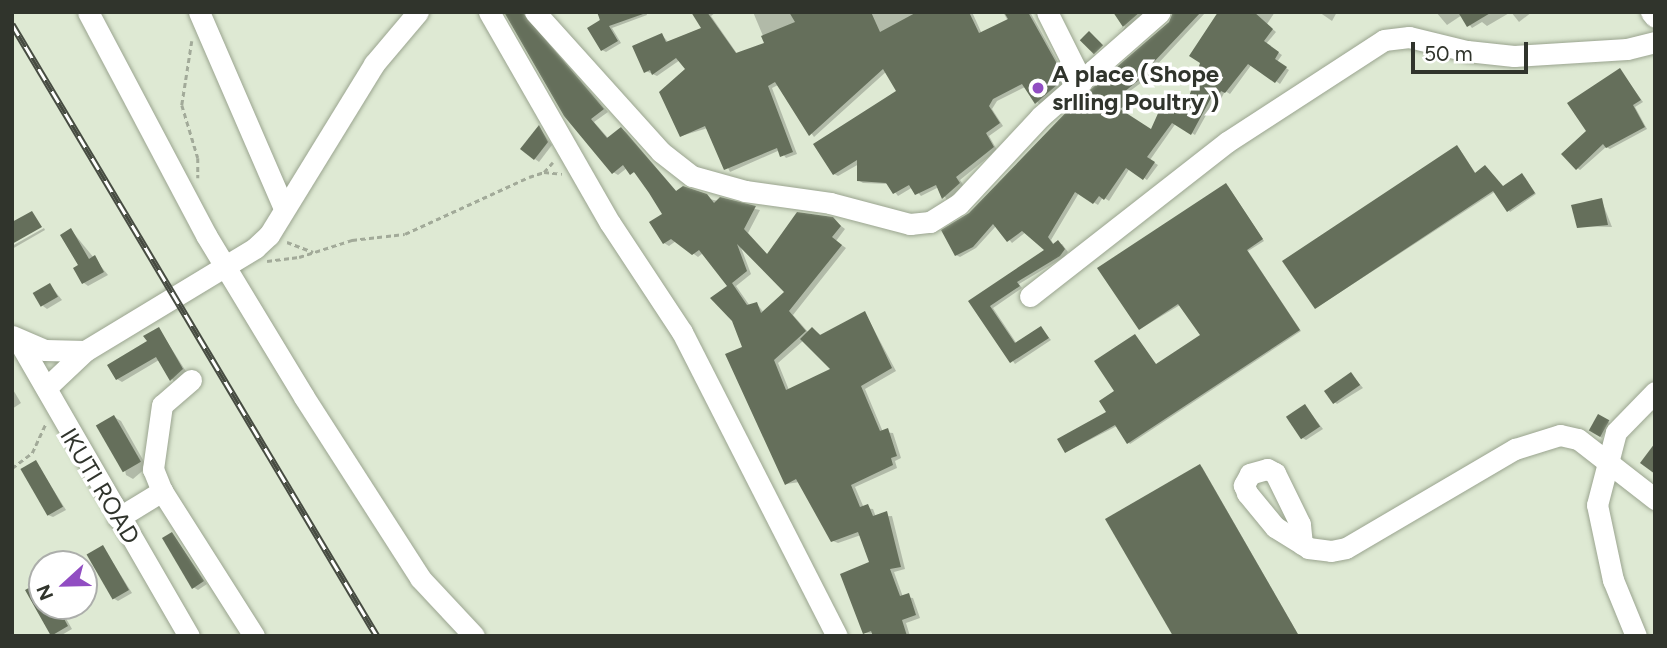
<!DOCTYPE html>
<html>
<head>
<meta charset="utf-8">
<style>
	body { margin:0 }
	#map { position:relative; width:1667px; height:648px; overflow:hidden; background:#dee9d3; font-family:Figtree,sans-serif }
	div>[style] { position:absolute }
	.shadow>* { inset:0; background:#0003 }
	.building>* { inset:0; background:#656f5b; transform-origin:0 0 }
	.path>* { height:2.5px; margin-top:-1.25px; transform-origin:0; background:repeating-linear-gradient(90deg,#a2aa99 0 5px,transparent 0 8.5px) }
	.roads { filter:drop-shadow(0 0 2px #9aa48f) drop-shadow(0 0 2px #9aa48f) }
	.minor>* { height:21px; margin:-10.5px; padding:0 10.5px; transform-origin:10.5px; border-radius:10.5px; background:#fff }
	.rail>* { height:7px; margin-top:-3.5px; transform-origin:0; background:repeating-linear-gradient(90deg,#fff 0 13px,#474c42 0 26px); box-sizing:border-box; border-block:2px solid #474c42 }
	.dots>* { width:19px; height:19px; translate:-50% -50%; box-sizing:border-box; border:4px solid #fff; border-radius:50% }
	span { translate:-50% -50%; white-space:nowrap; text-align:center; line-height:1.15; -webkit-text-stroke:7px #fff; paint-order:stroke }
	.poi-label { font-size:24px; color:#30342c; font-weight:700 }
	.left { translate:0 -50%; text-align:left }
	.street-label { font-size:24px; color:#30342c }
	.frame { position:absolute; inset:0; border:14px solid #30342c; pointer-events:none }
	.north { position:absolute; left:28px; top:550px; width:70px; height:70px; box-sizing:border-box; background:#fff; border:2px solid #acaeab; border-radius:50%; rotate:248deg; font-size:19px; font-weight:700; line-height:28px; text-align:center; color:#30342c }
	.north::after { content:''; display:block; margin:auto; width:24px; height:32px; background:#914dc2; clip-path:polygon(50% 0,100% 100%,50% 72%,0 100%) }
	.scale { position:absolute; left:1411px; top:42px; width:117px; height:32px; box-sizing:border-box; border:4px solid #30342c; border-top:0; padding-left:9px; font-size:21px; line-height:24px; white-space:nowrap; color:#30342c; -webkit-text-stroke:5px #fff; paint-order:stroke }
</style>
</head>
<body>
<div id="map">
	<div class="shadow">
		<div style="clip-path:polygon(evenodd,506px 12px,523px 12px,608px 112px,594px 122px,609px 139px,621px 129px,626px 132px,677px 192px,760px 210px,748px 233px,768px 255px,832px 219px,845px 229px,836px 241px,846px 248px,793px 315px,809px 333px,813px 329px,822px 336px,865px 313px,896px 371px,865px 389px,883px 432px,893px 433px,901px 458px,895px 461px,897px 468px,855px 487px,864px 508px,873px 509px,876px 517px,892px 516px,905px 569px,894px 572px,903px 597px,913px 598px,920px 618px,906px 623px,910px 636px,864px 633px,871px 563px,861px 535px,838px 543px,833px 541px,800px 482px,786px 484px,730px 286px,703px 253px,698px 257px,676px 241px,669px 246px,664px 243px,664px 214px,638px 175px,627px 168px,618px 175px,613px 172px,506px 12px,740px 245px,787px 292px,764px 313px,757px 304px,750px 306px,736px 286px,751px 274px,740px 245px,506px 12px,804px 340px,833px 369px,789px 390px,778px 363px,804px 340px)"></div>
		<div style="clip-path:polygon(599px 12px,646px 12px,647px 15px,612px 28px,621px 43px,606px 52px,602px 50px)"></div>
		<div style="clip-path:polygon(692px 12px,716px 12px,711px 16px,738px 55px,779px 74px,753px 12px,972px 12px,982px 34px,1008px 21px,1003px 12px,1030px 12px,1068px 80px,1040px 105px,1025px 87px,997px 101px,992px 109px,1003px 126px,989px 136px,997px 150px,960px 180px,964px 186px,947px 200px,939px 187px,921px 196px,913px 187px,898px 196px,889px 184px,863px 183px,858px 180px,859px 164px,838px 176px,834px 174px,899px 92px,887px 71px,814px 137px,778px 85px,772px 88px,797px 154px,786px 158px,780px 150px,730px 172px,708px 128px,681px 136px,688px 69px,680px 60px,657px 76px,646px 71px,662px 35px,669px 43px,703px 29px)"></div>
		<div style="clip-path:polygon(1122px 12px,1147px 12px,1121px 33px,1125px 27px,1117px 15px)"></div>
		<div style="clip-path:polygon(1173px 12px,1206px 12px,1154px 68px,1157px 71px,1126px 94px,1133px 104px,1121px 112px,1152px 131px,1189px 102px,1220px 12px,1275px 12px,1267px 24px,1276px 32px,1266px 44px,1282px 55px,1277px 62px,1289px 70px,1280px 84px,1252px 64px,1230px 94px,1225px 91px,1220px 101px,1215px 99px,1195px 135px,1176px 123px,1150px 160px,1158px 165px,1147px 180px,1130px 168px,1109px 201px,1103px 197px,1098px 205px,1079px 193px,1051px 240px,1054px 245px,1062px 244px,1068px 252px,1064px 257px,1019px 284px,1022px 288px,993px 308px,1017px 344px,1041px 328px,1051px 340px,1015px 364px,970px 301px,1046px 250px,1026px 232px,1012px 243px,997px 225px,976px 248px,960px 257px,956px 255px,969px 215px,1174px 18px)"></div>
		<div style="clip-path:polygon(1319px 12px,1337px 12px,1332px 21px)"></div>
		<div style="clip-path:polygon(1436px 12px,1511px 12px,1487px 26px,1482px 22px,1472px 28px,1462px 15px,1447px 25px)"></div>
		<div style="clip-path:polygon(1511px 12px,1532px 12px,1519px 22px)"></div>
		<div style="clip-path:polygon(1620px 70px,1643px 102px,1635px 107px,1647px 129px,1610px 149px,1606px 147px,1580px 170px,1577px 168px)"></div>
		<div style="clip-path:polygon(539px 127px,552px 145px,539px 162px,535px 159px)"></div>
		<div style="clip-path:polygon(1459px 148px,1476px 174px,1504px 187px,1524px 176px,1536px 194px,1510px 212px,1496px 191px,1316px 308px)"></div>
		<div style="clip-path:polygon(1228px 186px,1264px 241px,1248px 251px,1301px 331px,1130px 444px,1117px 426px,1066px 452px,1109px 413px,1135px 336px,1157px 366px,1202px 335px,1180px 305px,1140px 329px)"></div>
		<div style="clip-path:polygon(1601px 199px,1612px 227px,1578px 226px)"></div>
		<div style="clip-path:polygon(44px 228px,45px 230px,12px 249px,12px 246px)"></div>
		<div style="clip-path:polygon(71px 230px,108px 275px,88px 286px,84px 283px)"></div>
		<div style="clip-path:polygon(50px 285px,62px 300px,47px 309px,43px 306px)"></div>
		<div style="clip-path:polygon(159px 329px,187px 373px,175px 383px,159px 360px,122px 382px,117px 379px)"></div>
		<div style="clip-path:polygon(1351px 374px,1363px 388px,1337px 404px,1333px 401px)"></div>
		<div style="clip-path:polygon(12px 388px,21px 403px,12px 409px)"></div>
		<div style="clip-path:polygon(1305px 406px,1323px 429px,1306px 440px,1301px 437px)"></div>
		<div style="clip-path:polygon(1598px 416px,1610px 423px,1602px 438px,1591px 430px)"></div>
		<div style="clip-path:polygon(114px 417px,121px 421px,147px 467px,133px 479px,126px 475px)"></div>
		<div style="clip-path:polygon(36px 462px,66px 510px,53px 517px,48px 515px)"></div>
		<div style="clip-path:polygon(1202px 467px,1299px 636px,1175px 636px)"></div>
		<div style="clip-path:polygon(172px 534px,207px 584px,198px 590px,193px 587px)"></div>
		<div style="clip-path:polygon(103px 547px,132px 593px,118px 601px,113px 598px)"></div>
		<div style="clip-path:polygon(42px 583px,42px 606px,59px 606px,72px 629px,60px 636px,52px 635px,28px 591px)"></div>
	</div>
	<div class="building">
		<div style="clip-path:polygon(evenodd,504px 12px,522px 12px,604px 109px,591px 119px,607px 138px,621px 127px,676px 191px,683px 186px,707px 194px,714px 203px,720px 197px,756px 206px,744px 229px,767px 254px,797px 212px,833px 217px,841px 226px,832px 237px,842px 245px,789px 311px,806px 331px,774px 360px,786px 390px,830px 369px,800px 339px,812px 327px,820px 335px,865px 311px,892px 368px,861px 386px,880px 431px,888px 428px,897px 456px,891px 458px,893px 465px,851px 485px,860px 507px,868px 504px,873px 516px,887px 511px,901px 567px,890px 569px,900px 596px,909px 593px,916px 615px,902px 620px,907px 636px,873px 636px,871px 631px,863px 634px,840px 574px,869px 562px,858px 532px,831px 542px,796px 479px,785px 485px,725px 354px,742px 347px,732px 321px,710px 298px,727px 286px,699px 250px,692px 255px,671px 239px,663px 244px,649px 222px,662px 214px,649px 193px,634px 172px,630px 175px,623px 165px,612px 174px,564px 116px,504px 12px,737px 244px,784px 292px,761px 313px,757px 302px,747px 305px,732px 283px,747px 271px,737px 244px)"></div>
		<div style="clip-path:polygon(597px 12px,642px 12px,643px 14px,609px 26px,618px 41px,601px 51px,587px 28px,600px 20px)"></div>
		<div style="clip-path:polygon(691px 12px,707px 12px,736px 53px,764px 43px,761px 36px,795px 22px,789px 12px,871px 12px,880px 32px,917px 12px,969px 12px,979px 33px,1008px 19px,1004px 12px,1028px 12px,1065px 78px,1035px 104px,1022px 84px,993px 99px,989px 106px,1000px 123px,986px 133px,994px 147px,956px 177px,960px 183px,942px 199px,936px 185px,915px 195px,909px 185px,893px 194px,886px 183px,857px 181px,857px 160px,833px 175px,813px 144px,896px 91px,883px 69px,809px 136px,775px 82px,768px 86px,793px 152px,780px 157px,777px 148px,724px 170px,705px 126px,680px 137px,659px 92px,685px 69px,676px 58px,652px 75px,650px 70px,644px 73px,632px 46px,662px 33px,666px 42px,701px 28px)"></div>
		<div style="clip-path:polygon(1113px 12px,1140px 12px,1117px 32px,1123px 27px)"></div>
		<div style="clip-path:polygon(1173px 12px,1201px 12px,1151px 65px,1154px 68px,1124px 92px,1131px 101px,1120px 109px,1151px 129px,1168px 91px,1188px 100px,1200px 63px,1189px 56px,1218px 12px,1254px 12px,1273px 29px,1264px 41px,1279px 52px,1275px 59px,1287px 67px,1275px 83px,1248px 64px,1225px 93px,1221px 91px,1216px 101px,1211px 98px,1191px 135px,1172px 123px,1147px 157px,1155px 162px,1143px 180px,1126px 168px,1104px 200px,1099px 196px,1093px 204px,1075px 192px,1048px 237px,1053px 244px,1058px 240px,1065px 249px,1060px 256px,1017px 282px,1020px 286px,990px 306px,1015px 343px,1041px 326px,1049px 338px,1010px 363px,968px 301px,1044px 250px,1022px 231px,1007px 242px,993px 224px,973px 247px,955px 256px,941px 230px,969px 213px,1075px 103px,1169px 22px)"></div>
		<div style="clip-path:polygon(1458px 12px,1492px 12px,1467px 27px)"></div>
		<div style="left:1089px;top:31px;width:20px;height:13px;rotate:45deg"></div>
		<div style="clip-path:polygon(1620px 68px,1641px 100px,1633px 105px,1645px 127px,1606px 148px,1603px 144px,1576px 170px,1561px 154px,1586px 131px,1567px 103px)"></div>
		<div style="clip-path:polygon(539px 125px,548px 142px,534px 160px,520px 149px)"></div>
		<div style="clip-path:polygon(1457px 145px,1475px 173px,1485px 165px,1503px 186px,1522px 173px,1535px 193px,1507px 212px,1493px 191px,1315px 309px,1282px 261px)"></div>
		<div style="clip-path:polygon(1226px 183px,1263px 239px,1247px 250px,1300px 330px,1127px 444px,1115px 425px,1065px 453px,1057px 439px,1106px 412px,1099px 401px,1114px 391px,1094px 361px,1135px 334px,1156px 364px,1200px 335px,1178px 304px,1139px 330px,1097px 268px)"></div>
		<div style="clip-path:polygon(1602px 198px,1608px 225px,1577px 228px,1571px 205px)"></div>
		<div style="clip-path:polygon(32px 211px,42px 227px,12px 244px,12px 222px)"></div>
		<div style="clip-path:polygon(71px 228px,89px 259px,95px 255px,104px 272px,82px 284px,73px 268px,78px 265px,60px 235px)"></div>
		<div style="left:50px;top:283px;width:16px;height:20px;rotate:60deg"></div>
		<div style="clip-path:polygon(159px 327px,183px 369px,170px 381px,156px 357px,116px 380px,107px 365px,147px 341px,143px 336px)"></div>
		<div style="left:1351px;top:372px;width:16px;height:33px;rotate:55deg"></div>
		<div style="left:1305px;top:404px;width:27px;height:23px;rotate:56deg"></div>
		<div style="left:1598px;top:414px;width:13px;height:19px;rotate:29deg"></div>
		<div style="left:114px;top:415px;width:54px;height:21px;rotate:60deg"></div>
		<div style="clip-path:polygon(1655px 443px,1655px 474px,1640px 463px)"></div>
		<div style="left:36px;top:460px;width:54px;height:18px;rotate:60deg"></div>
		<div style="clip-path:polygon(1200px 464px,1299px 636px,1173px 636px,1105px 519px)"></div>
		<div style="clip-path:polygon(172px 532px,204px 581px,192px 589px,162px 538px)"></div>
		<div style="left:103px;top:545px;width:52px;height:19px;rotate:60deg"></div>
		<div style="clip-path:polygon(42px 581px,42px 606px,57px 606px,68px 626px,51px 636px,25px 590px)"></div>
	</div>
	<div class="path">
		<div style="left:192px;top:41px;width:65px;rotate:98.9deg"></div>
		<div style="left:182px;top:105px;width:55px;rotate:73.2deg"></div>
		<div style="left:198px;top:158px;width:20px;rotate:90deg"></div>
		<div style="left:544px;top:172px;width:13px;rotate:-48deg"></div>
		<div style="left:287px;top:242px;width:28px;rotate:21deg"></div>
		<div style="left:267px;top:261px;width:32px;rotate:-7deg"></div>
		<div style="left:299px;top:257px;width:56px;rotate:-17.8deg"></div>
		<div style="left:352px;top:240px;width:53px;rotate:-6.5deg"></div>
		<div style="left:405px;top:234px;width:136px;rotate:-24.7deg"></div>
		<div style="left:529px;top:177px;width:16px;rotate:-18deg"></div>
		<div style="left:544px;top:172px;width:18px;rotate:6deg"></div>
		<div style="left:12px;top:468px;width:25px;rotate:-37deg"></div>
		<div style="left:32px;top:453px;width:33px;rotate:-65deg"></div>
	</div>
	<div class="roads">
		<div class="minor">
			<div style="left:88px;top:12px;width:252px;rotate:62.1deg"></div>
			<div style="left:206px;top:235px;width:189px;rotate:58.8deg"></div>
			<div style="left:304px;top:397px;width:215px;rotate:57.3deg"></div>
			<div style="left:420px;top:578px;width:79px;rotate:47deg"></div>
			<div style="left:199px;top:12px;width:214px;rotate:66.6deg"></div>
			<div style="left:489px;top:12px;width:243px;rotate:60.2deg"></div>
			<div style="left:610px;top:223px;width:131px;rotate:56.6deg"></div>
			<div style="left:682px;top:332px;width:341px;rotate:63deg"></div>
			<div style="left:535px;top:12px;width:188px;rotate:48deg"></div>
			<div style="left:661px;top:152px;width:39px;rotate:38deg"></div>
			<div style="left:692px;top:176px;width:55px;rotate:15.8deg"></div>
			<div style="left:745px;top:191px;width:86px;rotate:8deg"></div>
			<div style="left:830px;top:203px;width:83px;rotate:14.7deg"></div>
			<div style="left:910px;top:224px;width:20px;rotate:-6deg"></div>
			<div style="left:930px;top:222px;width:34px;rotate:-32deg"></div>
			<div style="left:959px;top:204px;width:119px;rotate:-47deg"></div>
			<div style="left:1040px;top:117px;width:159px;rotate:-41.2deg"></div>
			<div style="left:1047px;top:12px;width:78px;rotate:63.4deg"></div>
			<div style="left:1651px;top:12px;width:6px;rotate:51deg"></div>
			<div style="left:1030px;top:296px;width:250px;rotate:-38deg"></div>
			<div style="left:1227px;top:142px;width:187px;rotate:-33deg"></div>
			<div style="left:1384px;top:40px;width:25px;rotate:-7deg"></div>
			<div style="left:1409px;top:37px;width:60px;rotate:13.6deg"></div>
			<div style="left:1467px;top:51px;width:47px;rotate:6.1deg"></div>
			<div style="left:1514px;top:56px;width:113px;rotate:-3.5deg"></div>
			<div style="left:1627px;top:49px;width:29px;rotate:-14deg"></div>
			<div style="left:12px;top:336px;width:36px;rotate:23deg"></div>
			<div style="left:45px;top:350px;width:40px;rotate:1.4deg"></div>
			<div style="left:85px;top:351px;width:199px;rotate:-31.2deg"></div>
			<div style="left:255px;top:248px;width:19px;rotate:-43deg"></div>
			<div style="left:269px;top:235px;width:201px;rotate:-58.4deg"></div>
			<div style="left:374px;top:64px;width:68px;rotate:-49.8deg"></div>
			<div style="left:18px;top:340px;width:342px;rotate:60deg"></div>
			<div style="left:191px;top:380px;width:38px;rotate:139deg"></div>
			<div style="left:162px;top:405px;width:65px;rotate:98deg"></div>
			<div style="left:153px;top:469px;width:24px;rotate:68deg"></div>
			<div style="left:162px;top:491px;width:172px;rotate:57.6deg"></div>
			<div style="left:46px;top:388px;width:54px;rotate:-43.5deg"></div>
			<div style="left:118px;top:518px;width:52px;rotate:-31.5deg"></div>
			<div style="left:1302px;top:544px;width:20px;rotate:-96deg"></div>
			<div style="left:1300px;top:524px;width:57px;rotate:-116.1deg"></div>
			<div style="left:1275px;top:473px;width:9px;rotate:-153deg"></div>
			<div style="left:1267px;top:469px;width:18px;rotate:164deg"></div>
			<div style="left:1250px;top:474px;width:13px;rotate:119deg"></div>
			<div style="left:1244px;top:485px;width:9px;rotate:69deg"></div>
			<div style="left:1247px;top:493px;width:44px;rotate:50.5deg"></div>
			<div style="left:1275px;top:527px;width:39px;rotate:32deg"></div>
			<div style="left:1308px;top:548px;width:23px;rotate:7deg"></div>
			<div style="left:1331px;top:551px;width:15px;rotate:-11deg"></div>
			<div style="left:1346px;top:548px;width:196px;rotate:-30.4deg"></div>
			<div style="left:1515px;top:449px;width:47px;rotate:-17.3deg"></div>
			<div style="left:1560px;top:435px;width:18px;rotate:13deg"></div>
			<div style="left:1578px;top:439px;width:98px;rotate:37.9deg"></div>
			<div style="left:1636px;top:636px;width:61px;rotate:-112.3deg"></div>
			<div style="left:1613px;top:580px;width:77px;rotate:-102deg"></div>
			<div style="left:1597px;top:505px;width:75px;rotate:-75.4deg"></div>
			<div style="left:1616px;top:432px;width:56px;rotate:-45.7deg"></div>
		</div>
	</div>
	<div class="rail">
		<div style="left:12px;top:24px;width:713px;rotate:59.19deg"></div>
	</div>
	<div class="dots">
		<div style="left:1038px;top:88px;background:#914dc2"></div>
	</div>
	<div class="poi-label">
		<span class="left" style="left:1052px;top:88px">A place (Shope<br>srlling Poultry )</span>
	</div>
	<div class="street-label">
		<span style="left:100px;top:486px;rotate:59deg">IKUTI ROAD</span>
	</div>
	<div class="frame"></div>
	<div class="north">N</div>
	<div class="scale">50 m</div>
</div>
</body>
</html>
